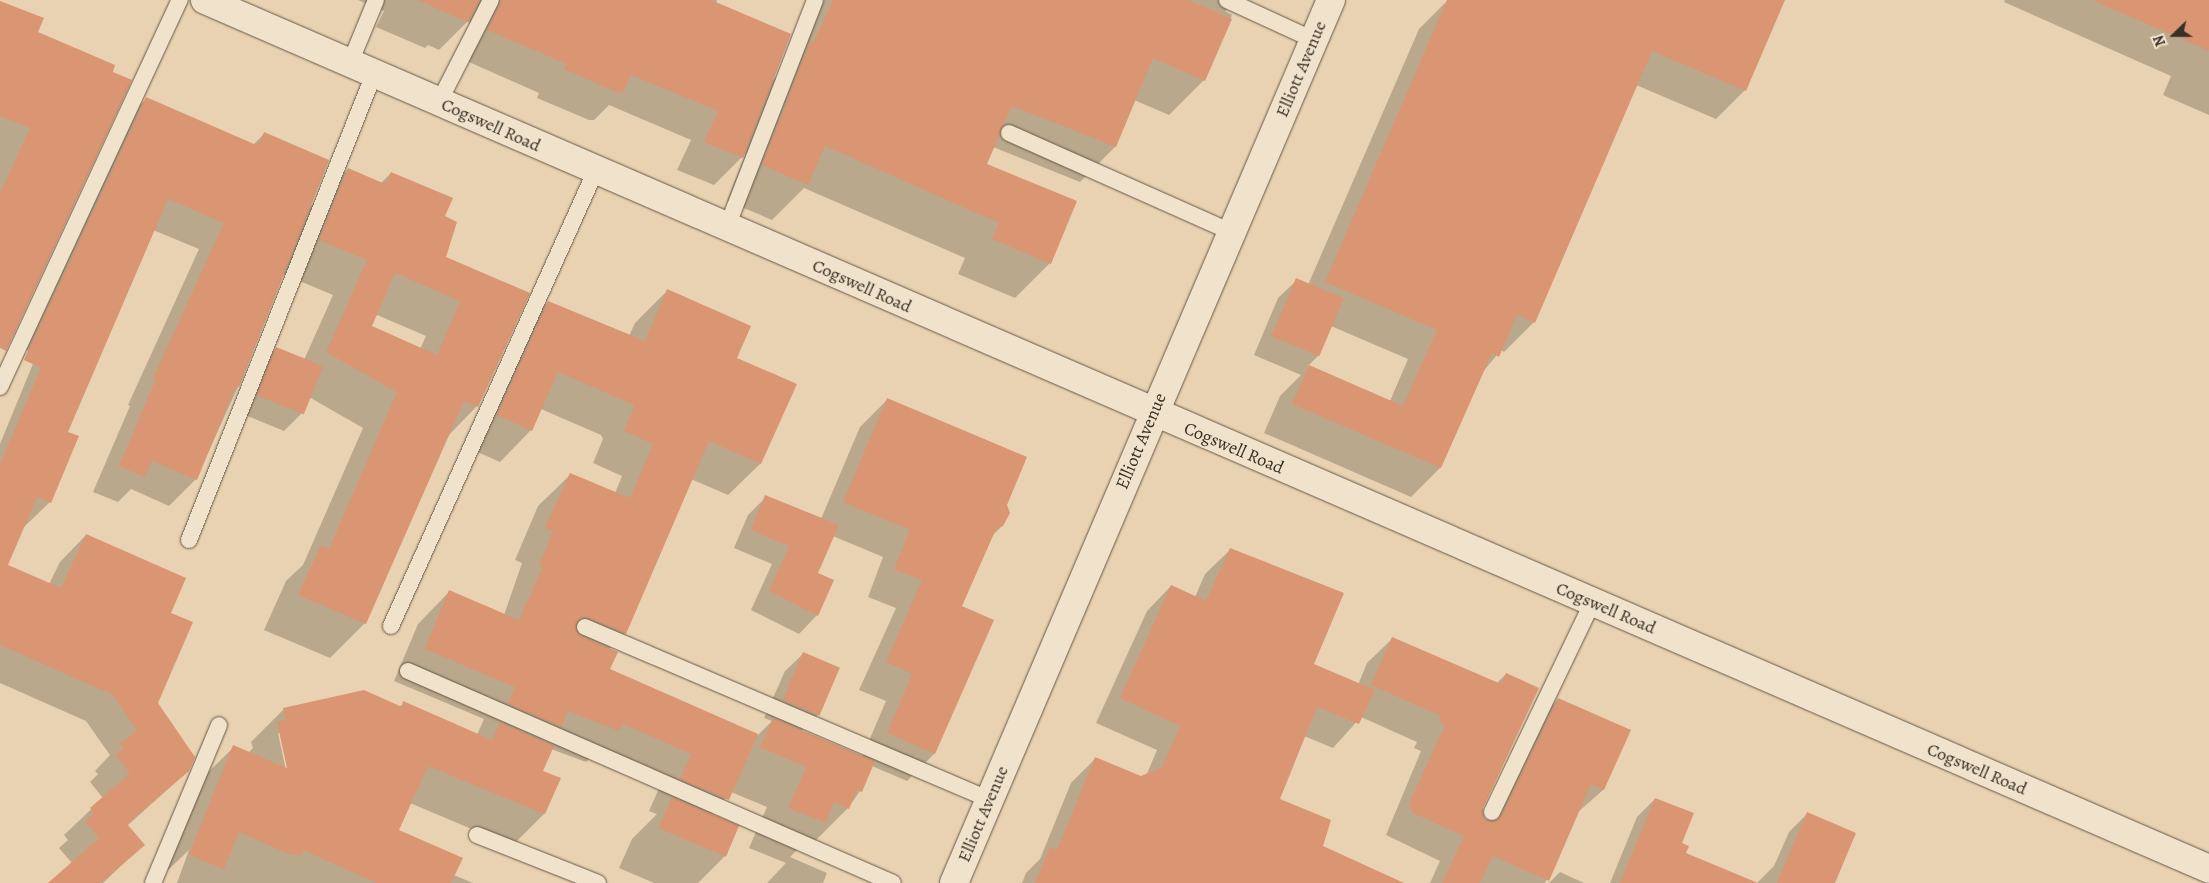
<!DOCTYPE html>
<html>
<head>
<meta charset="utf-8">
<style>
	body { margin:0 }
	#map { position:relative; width:2209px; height:883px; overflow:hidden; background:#e9d2b1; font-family:Alegreya,serif }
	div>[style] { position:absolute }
	.shadow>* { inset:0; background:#0003 }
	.building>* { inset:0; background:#da9573; transform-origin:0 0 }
	.roads { filter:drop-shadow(0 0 1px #645847) drop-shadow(0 0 1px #645847) }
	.lane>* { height:16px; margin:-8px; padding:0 8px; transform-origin:8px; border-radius:8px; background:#f1e2cc }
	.street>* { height:28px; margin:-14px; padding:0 14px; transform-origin:14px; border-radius:14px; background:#f1e2cc }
	.secondary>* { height:28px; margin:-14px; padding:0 14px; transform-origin:14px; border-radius:14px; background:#f1e2cc }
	span { translate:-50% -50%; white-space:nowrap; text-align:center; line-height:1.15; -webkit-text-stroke:4px #f1e2cc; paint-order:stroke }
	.street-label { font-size:18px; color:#383024 }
	.north { position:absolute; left:2149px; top:10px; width:50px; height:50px; -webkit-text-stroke:4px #f1e2cc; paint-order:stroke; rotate:248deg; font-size:14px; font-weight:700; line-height:20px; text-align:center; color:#383024 }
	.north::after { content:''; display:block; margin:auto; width:18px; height:22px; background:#383024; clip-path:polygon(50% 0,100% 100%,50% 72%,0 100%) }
</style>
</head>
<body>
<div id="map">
	<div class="shadow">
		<div style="clip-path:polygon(358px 0,717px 0,716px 3px,771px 82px,783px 70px,815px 0,1236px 0,1225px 11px,1232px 15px,1204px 80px,1169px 115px,1134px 100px,1115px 147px,1080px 182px,993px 147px,985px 164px,1050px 263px,1015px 298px,958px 274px,965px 258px,804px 188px,772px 220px,727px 201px,746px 153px,714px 185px,677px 170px,691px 140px,609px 105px,594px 120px,589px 120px,537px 98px,539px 93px,460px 58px,473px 29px,468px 21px,439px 50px,428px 45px,425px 48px,376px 27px,384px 11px)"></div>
		<div style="clip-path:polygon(evenodd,1448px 0,1784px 0,1745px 90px,1716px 119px,1636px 85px,1534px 322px,1504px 352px,1501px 350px,1482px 373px,1440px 468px,1411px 497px,1264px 433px,1280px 396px,1301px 375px,1254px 355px,1278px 298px,1297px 280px,1308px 285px,1419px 29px,1448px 0,1331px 326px,1408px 359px,1390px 401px,1308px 366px,1318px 356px,1331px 326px)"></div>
		<div style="clip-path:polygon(2005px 0,2209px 0,2209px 115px,2163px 95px,2171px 76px,2004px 2px)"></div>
		<div style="clip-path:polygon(0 2px,36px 33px,114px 66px,0 345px)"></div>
		<div style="clip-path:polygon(evenodd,146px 99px,253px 145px,264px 134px,308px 209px,348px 169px,381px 183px,391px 173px,443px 217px,444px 257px,528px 294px,477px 406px,448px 436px,365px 623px,330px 658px,264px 630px,286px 581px,303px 565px,363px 428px,309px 397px,302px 413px,284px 431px,240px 413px,259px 366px,277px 348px,304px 360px,333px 295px,283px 274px,238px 387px,196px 479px,169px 506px,131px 489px,118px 502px,93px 492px,130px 406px,128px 405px,199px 249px,153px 230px,67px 432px,50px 502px,23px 528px,6px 566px,49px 584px,60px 562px,86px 535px,169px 613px,157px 703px,188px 771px,127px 826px,143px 845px,103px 883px,52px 883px,72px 863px,59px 848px,68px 840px,64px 835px,103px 798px,90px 782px,98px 774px,95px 771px,110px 755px,86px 721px,0 683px,0 444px,37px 354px,17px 346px,120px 125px,146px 99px,375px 314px,426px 336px,420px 349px,370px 326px,375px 314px)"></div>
		<div style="clip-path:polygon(evenodd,667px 291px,735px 358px,760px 464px,728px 495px,691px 479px,625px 633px,609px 649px,608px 669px,758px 735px,772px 721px,764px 718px,785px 671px,804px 653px,818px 715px,801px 731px,862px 757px,886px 701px,859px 690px,896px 608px,868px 597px,883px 557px,833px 536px,816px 573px,832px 581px,817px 615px,799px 634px,751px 610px,772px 564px,734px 548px,748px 515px,766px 497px,821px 519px,860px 427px,887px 400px,1006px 505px,1002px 526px,992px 536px,960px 607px,934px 754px,907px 781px,872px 766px,860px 791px,848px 808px,808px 848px,802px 845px,790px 857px,827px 873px,823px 883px,767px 883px,786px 863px,749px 848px,767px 807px,731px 792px,711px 816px,725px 856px,698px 883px,654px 883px,619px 868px,632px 839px,657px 814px,649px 811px,660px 786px,592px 756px,586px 762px,551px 749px,542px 772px,544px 814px,512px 846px,410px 803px,397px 831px,454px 875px,473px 883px,177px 883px,189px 850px,163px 875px,201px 779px,234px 747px,248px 753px,253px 748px,251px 742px,283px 710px,399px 707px,404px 703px,477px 735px,484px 719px,394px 681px,418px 624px,449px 592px,504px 615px,522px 563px,515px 560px,538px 506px,570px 475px,615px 493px,622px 476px,593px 463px,603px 439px,601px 435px,541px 409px,531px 430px,500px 462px,466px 447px,517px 334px,548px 302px,629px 336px,635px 323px,667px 291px,278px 733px,281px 733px,289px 774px,287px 775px,278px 733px)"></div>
		<div style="clip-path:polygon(1230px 550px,1312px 665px,1358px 685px,1367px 663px,1393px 638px,1497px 683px,1506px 674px,1482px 807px,1482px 818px,1486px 821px,1533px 725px,1558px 699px,1629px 731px,1603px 790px,1576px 814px,1545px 883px,1430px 883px,1440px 861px,1386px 835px,1421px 751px,1414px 748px,1417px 742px,1361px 717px,1333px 748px,1304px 736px,1279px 799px,1322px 847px,1401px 883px,1022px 883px,1026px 873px,1040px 859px,1071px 783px,1095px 759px,1141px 778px,1146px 776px,1157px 750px,1096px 723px,1147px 611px,1171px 586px,1195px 597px,1205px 574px)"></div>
		<div style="clip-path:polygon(1655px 799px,1684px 853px,1728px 883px,1610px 883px,1637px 817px)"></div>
		<div style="clip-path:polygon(1807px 814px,1833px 883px,1757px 883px,1774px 866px,1789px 832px)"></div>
		<div style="clip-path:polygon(1560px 872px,1584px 883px,1549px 883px)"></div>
	</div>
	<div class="building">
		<div style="clip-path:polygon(417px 0,480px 0,468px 22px)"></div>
		<div style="clip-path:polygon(501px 0,711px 0,791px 34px,743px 158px,704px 142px,718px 111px,631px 75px,623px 92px,618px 93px,564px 69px,567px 64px,487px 30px)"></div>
		<div style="clip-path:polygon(833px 0,1189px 0,1232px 19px,1205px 81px,1153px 58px,1116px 147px,1012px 106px,987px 164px,1077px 201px,1051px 264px,992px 239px,999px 223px,825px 146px,808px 185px,762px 165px,810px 42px,813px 43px)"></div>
		<div style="clip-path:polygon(1447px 0,1785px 0,1746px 91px,1652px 51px,1535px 323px,1517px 315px,1499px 357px,1492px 353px,1441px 468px,1292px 404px,1309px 365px,1403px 406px,1437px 330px,1325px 282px)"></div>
		<div style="clip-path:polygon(2092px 0,2209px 0,2209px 51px)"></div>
		<div style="clip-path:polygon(0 1px,44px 18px,38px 32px,115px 65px,113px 72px,132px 80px,6px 351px,0 348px,0 193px,30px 128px,0 116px)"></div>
		<div style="clip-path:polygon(146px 97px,254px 144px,259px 143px,264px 132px,329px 160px,239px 387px,236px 386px,197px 480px,152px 461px,145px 477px,119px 466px,156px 379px,153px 378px,224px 223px,168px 199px,68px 432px,79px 436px,51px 503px,37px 497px,8px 565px,61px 588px,86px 534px,186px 578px,171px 613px,193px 622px,158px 703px,195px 757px,189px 771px,127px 824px,145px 845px,101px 883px,48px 883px,99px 838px,85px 821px,94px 813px,90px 808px,130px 773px,115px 755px,124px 748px,120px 744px,137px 730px,113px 695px,0 645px,0 464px,41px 368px,24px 360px)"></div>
		<div style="clip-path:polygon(evenodd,348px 168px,385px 184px,391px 172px,453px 198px,445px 216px,457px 222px,446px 257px,530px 293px,478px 407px,464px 401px,366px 624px,298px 595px,321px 545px,329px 549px,397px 392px,326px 352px,367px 260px,319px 240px,348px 168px,395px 273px,460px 301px,437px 355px,372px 326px,395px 273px)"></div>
		<div style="left:1296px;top:278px;width:52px;height:63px;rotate:23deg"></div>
		<div style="clip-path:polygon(667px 289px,751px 326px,737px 358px,797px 384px,761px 464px,709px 441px,626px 634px,584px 617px,579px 619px,575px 628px,581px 636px,618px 652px,610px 669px,758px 734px,729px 800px,680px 779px,691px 754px,623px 724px,619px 731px,568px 711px,562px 727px,508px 704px,515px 687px,425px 649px,449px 590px,519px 620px,543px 566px,539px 565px,553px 531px,545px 528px,570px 473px,630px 498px,653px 444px,624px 431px,634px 407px,632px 404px,558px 372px,532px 431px,497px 415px,548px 301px,645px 341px)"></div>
		<div style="left:276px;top:347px;width:51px;height:52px;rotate:22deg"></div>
		<div style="clip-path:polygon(887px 398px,1027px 457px,1007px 505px,1010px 513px,1003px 526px,996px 529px,962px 606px,994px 620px,935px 754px,887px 733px,912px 674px,886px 662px,922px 580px,894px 569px,910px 530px,843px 502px)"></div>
		<div style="clip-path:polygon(765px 495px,839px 525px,818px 573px,834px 580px,818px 616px,769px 591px,789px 546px,751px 530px)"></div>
		<div style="clip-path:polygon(1230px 548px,1344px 593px,1314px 664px,1375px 690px,1359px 724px,1317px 707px,1280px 799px,1331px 820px,1323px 846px,1404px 883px,1035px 883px,1050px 847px,1057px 850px,1095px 757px,1141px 776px,1162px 767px,1180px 726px,1120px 698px,1171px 585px,1206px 601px)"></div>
		<div style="clip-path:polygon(1392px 637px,1501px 684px,1506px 673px,1539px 688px,1483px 808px,1484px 817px,1488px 821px,1497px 820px,1501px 816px,1558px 698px,1631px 730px,1604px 790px,1591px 784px,1549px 881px,1493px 856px,1480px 883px,1442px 883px,1464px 836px,1413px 813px,1409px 804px,1445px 725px,1439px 722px,1441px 716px,1371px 685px)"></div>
		<div style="left:803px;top:652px;width:40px;height:52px;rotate:23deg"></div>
		<div style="clip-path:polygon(364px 690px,402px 707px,403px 701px,492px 740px,500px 722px,554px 746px,543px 771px,561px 778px,545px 814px,428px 766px,399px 830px,463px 858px,451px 883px,377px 883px,303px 850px,301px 856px,286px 853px,239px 832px,224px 869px,189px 855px,233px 745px,287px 768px,277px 722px,286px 720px,283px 708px)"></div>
		<div style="clip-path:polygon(773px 718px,875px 761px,862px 792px,857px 790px,849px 809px,834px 802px,826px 823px,788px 808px,806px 767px,760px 747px)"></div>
		<div style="left:672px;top:797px;width:73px;height:34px;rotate:23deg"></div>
		<div style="clip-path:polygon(1655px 798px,1694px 813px,1682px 843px,1689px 846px,1686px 853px,1758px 883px,1620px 883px)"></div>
		<div style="clip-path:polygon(1807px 812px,1856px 833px,1835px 883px,1777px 883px)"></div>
	</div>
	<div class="roads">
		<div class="lane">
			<div style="left:1227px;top:0;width:96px;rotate:24.7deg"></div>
			<div style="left:350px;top:63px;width:68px;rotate:-67.6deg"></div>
			<div style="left:439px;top:102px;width:114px;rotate:-63deg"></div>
			<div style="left:1009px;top:133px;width:243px;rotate:24deg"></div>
			<div style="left:727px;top:227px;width:243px;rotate:-68.8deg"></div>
			<div style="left:0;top:387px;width:427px;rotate:-65.1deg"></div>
			<div style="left:189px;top:540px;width:501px;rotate:-68.35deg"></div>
			<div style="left:391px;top:626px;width:500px;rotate:-65.8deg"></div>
			<div style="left:585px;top:627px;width:439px;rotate:23.1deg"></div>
			<div style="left:408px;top:671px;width:529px;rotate:23.61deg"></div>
			<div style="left:1492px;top:812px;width:232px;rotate:-64.4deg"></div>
			<div style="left:477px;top:835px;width:130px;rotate:21.6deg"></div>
			<div style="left:153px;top:883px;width:171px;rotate:-67.3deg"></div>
		</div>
		<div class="street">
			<div style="left:205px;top:0;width:2184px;rotate:23.44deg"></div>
		</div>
		<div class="secondary">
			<div style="left:954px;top:883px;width:960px;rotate:-66.88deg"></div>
		</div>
	</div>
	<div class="street-label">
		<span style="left:1301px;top:69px;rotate:-67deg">Elliott Avenue</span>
		<span style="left:491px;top:125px;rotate:24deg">Cogswell Road</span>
		<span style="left:862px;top:286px;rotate:24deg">Cogswell Road</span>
		<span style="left:1141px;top:441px;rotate:-67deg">Elliott Avenue</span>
		<span style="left:1234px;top:448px;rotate:23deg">Cogswell Road</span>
		<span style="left:1606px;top:608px;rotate:23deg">Cogswell Road</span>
		<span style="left:1977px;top:769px;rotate:23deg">Cogswell Road</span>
		<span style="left:983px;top:814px;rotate:-67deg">Elliott Avenue</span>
	</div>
	<div class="north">N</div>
</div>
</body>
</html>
